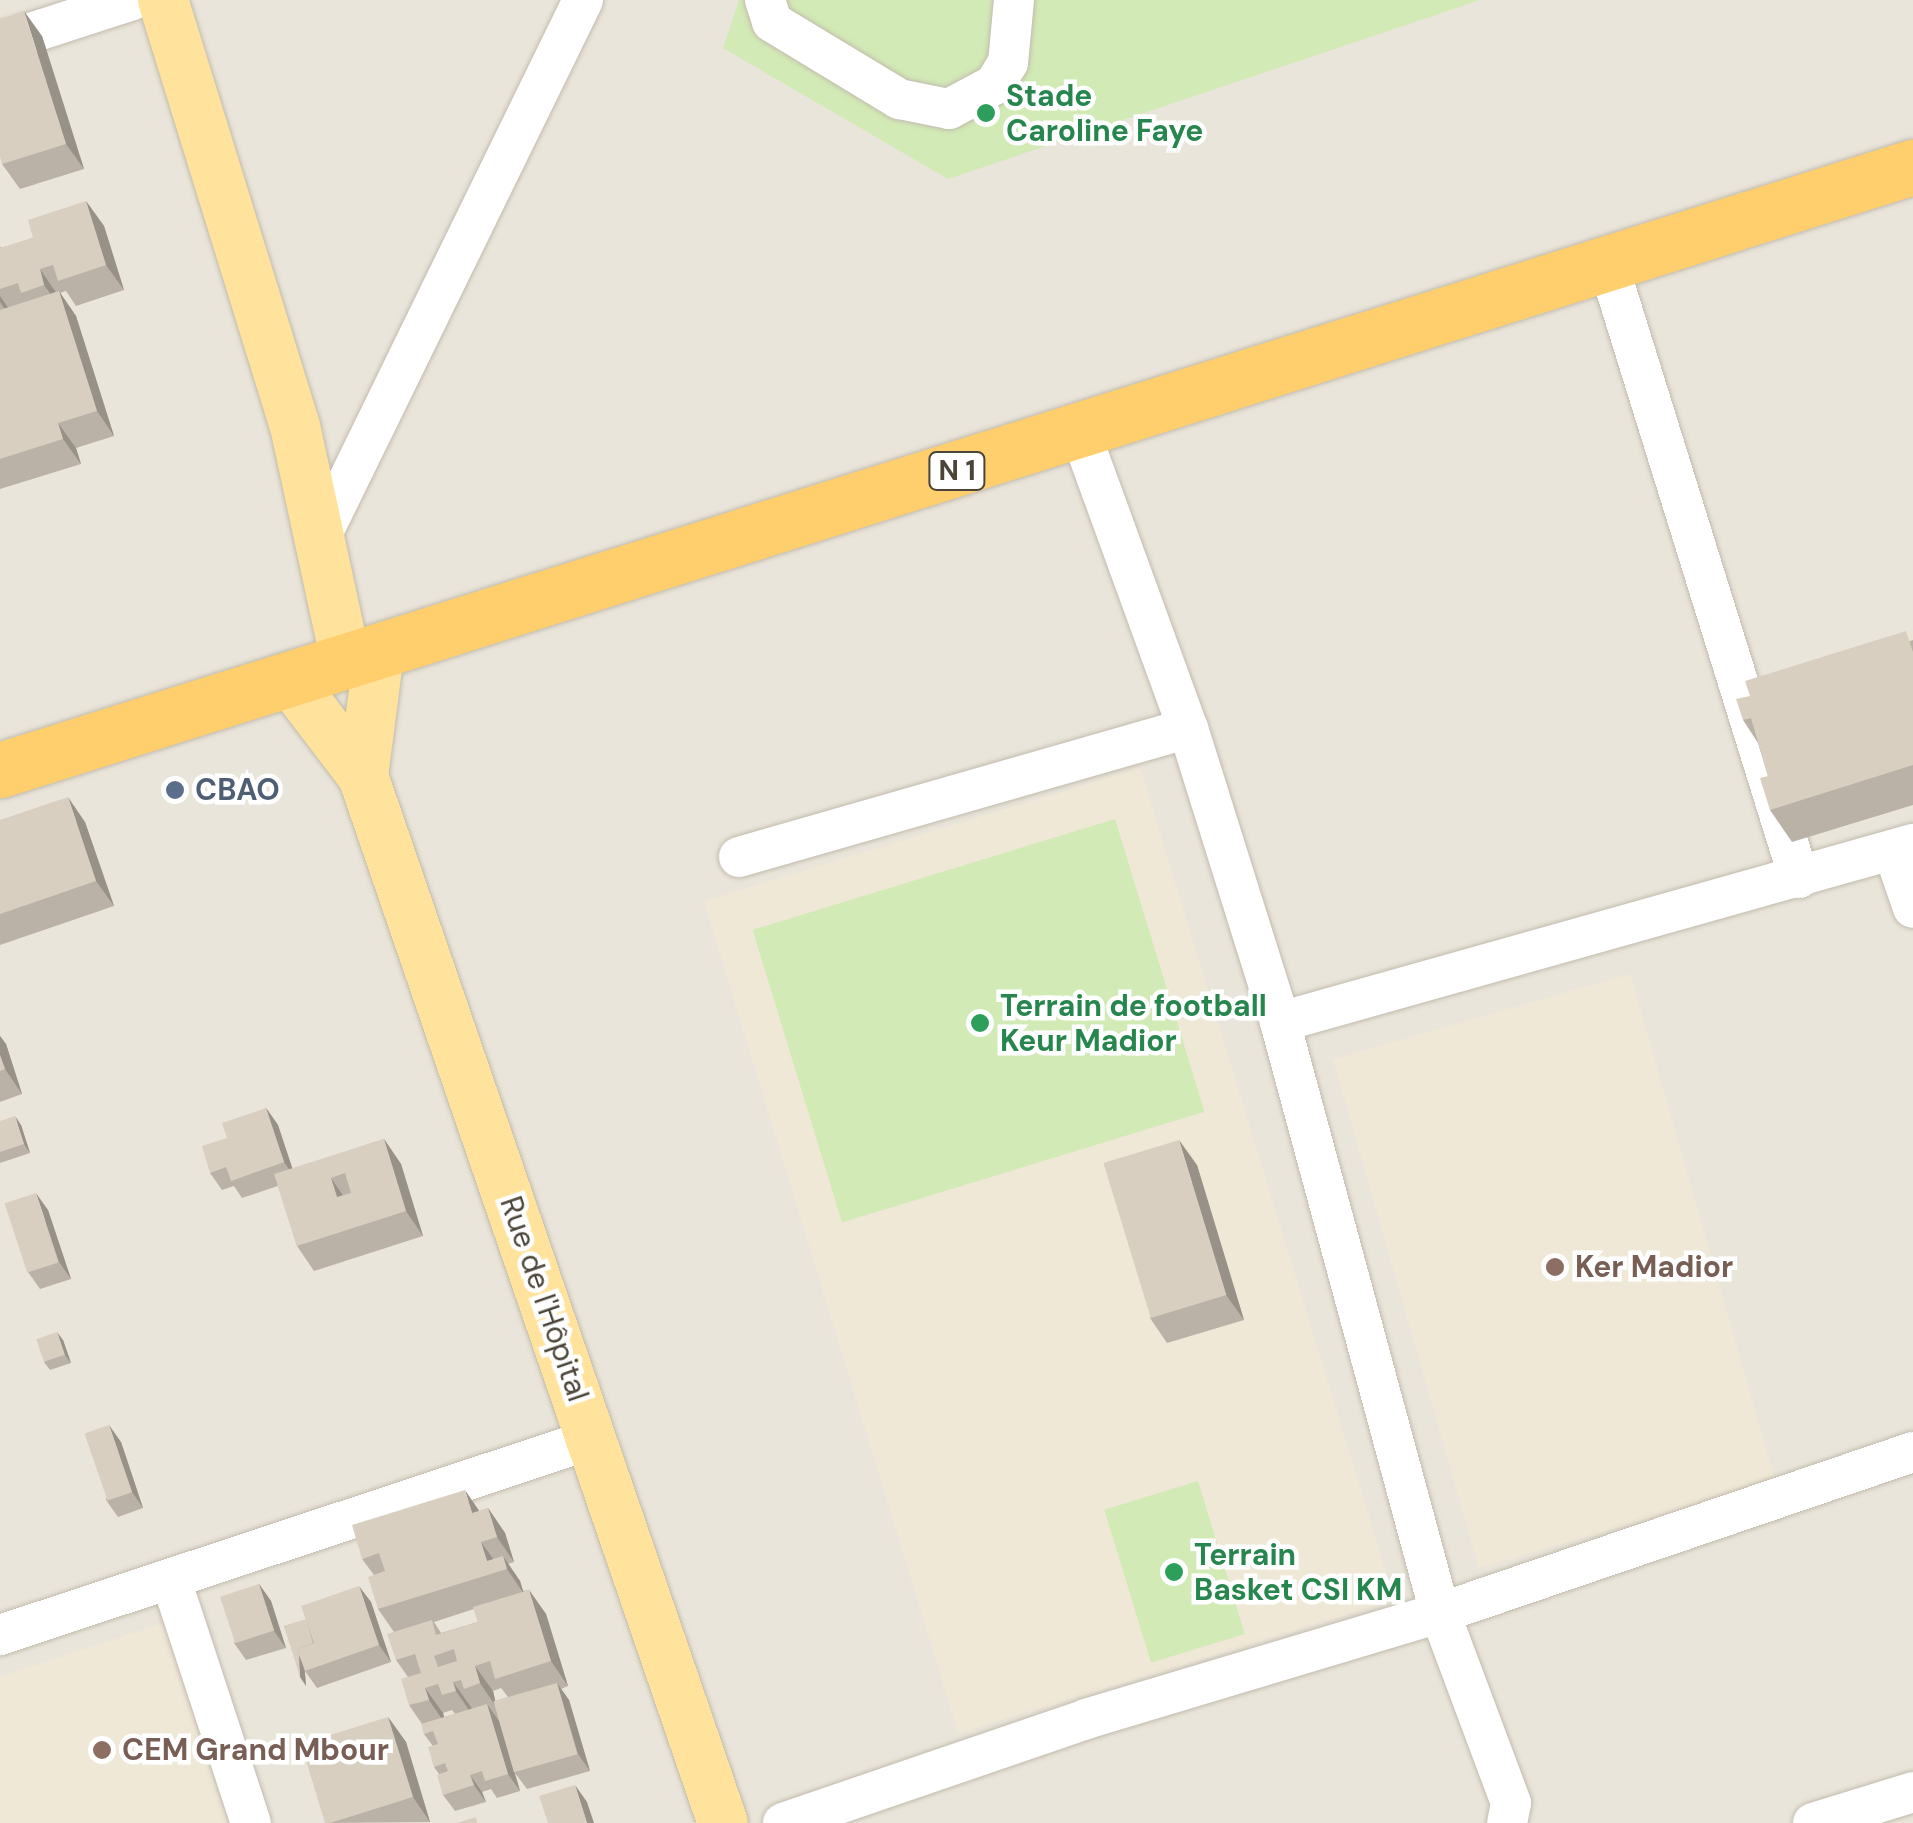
<!DOCTYPE html>
<html>
<head>
<meta charset="utf-8">
<style>
	body { margin:0 }
	#map { position:relative; width:1913px; height:1823px; overflow:hidden; background:#f6f3ec; font-family:"DM Sans",sans-serif }
	div>[style] { position:absolute }
	.residential>* { inset:0; background:#eae5da; transform-origin:0 0 }
	.education>* { inset:0; background:#efe8d6; transform-origin:0 0 }
	.green>* { inset:0; background:#d2eab5; transform-origin:0 0 }
	.roads { filter:drop-shadow(0 0 2px #c2bbae) drop-shadow(0 0 2px #c2bbae) }
	.minor>* { height:40px; margin:-20px; padding:0 20px; transform-origin:20px; border-radius:20px; background:#fff }
	.major>* { height:50px; margin:-25px; padding:0 25px; transform-origin:25px; border-radius:25px; background:#ffe39c }
	.highway>* { height:55px; margin:-27.5px; padding:0 27.5px; transform-origin:27.5px; border-radius:27.5px; background:#ffcf6e }
	.wall>* { inset:0; background:#bab2a6 }
	.shaded-wall>* { inset:0; background:#979187 }
	.building>* { inset:0; background:#d8cfc1; transform-origin:0 0 }
	.dots>* { width:28px; height:28px; translate:-50% -50%; box-sizing:border-box; border:5px solid #fff; border-radius:50% }
	span { translate:-50% -50%; white-space:nowrap; text-align:center; line-height:1.15; -webkit-text-stroke:9px #fff; paint-order:stroke }
	.shield-label span { padding:2px 8px; background:#fff; border:2px solid; border-radius:8px; -webkit-text-stroke-width:0 }
	.shield-label { font-size:28px; color:#4b4439; font-weight:700 }
	.leisure-label { font-size:30px; color:#27864d; font-weight:700 }
	.left { translate:0 -50%; text-align:left }
	.service-label { font-size:30px; color:#4e5e75; font-weight:700 }
	.education-label { font-size:30px; color:#785e54; font-weight:700 }
	.street-label { font-size:30px; color:#4b4439 }
</style>
</head>
<body>
<div id="map">
	<div class="residential">
		<div style="left:0;top:0;width:1913px;height:1823px"></div>
	</div>
	<div class="education">
		<div style="left:1140px;top:768px;width:870px;height:456px;rotate:73deg"></div>
		<div style="left:1630px;top:974px;width:529px;height:309px;rotate:74deg"></div>
		<div style="clip-path:polygon(163px 1623px,229px 1823px,0 1823px,0 1677px)"></div>
	</div>
	<div class="green">
		<div style="clip-path:polygon(739px 0,1480px 0,948px 179px,723px 48px)"></div>
		<div style="left:1115px;top:819px;width:306px;height:379px;rotate:73deg"></div>
		<div style="left:1198px;top:1481px;width:160px;height:98px;rotate:73deg"></div>
	</div>
	<div class="roads">
		<div class="minor">
			<div style="left:765px;top:0;width:23px;rotate:72deg"></div>
			<div style="left:772px;top:22px;width:149px;rotate:31.2deg"></div>
			<div style="left:899px;top:99px;width:51px;rotate:11.3deg"></div>
			<div style="left:949px;top:109px;width:51px;rotate:-28.1deg"></div>
			<div style="left:994px;top:85px;width:26px;rotate:-58deg"></div>
			<div style="left:1008px;top:63px;width:63px;rotate:-84.6deg"></div>
			<div style="left:0;top:43px;width:139px;rotate:-18deg"></div>
			<div style="left:1608px;top:264px;width:643px;rotate:72.72deg"></div>
			<div style="left:1080px;top:432px;width:315px;rotate:70deg"></div>
			<div style="left:1188px;top:728px;width:308px;rotate:72.6deg"></div>
			<div style="left:1280px;top:1022px;width:612px;rotate:74.85deg"></div>
			<div style="left:1440px;top:1613px;width:203px;rotate:69.5deg"></div>
			<div style="left:1511px;top:1803px;width:20px;rotate:101deg"></div>
			<div style="left:323px;top:532px;width:592px;rotate:-63.95deg"></div>
			<div style="left:1893px;top:850px;width:61px;rotate:71deg"></div>
			<div style="left:739px;top:857px;width:467px;rotate:-16deg"></div>
			<div style="left:1280px;top:1022px;width:658px;rotate:-15.71deg"></div>
			<div style="left:171px;top:1580px;width:256px;rotate:71.8deg"></div>
			<div style="left:0;top:1635px;width:624px;rotate:-18.32deg"></div>
			<div style="left:783px;top:1823px;width:320px;rotate:-18.9deg"></div>
			<div style="left:1086px;top:1719px;width:370px;rotate:-16.7deg"></div>
			<div style="left:1440px;top:1613px;width:500px;rotate:-18.8deg"></div>
			<div style="left:1813px;top:1823px;width:105px;rotate:-17.2deg"></div>
		</div>
		<div class="major">
			<div style="left:163px;top:0;width:446px;rotate:72.8deg"></div>
			<div style="left:295px;top:426px;width:240px;rotate:77.8deg"></div>
			<div style="left:289px;top:679px;width:122px;rotate:52.7deg"></div>
			<div style="left:363px;top:776px;width:1107px;rotate:71.03deg"></div>
			<div style="left:363px;top:776px;width:125px;rotate:-82.6deg"></div>
		</div>
		<div class="highway">
			<div style="left:0;top:770px;width:2006px;rotate:-17.5deg"></div>
		</div>
	</div>
	<div class="wall">
		<div style="clip-path:polygon(42px 36px,84px 169px,20px 189px,2px 164px)"></div>
		<div style="clip-path:polygon(86px 201px,104px 226px,124px 290px,76px 306px,66px 291px,60px 293px,76px 316px,114px 436px,76px 448px,81px 464px,0 489px,0 246px,1px 248px,33px 238px)"></div>
		<div style="clip-path:polygon(1913px 640px,1913px 805px,1792px 842px,1770px 810px,1768px 776px,1758px 743px,1743px 720px,1750px 696px)"></div>
		<div style="clip-path:polygon(0 820px,85px 822px,114px 906px,0 945px)"></div>
		<div style="clip-path:polygon(0 1036px,6px 1044px,22px 1094px,0 1102px)"></div>
		<div style="clip-path:polygon(266px 1108px,278px 1125px,292px 1169px,384px 1139px,401px 1164px,423px 1236px,314px 1271px,297px 1246px,278px 1186px,242px 1198px,234px 1186px,222px 1190px,210px 1173px,227px 1138px)"></div>
		<div style="clip-path:polygon(0 1121px,21px 1125px,30px 1153px,0 1163px)"></div>
		<div style="clip-path:polygon(1197px 1165px,1244px 1320px,1167px 1343px,1150px 1318px)"></div>
		<div style="clip-path:polygon(48px 1210px,71px 1279px,40px 1289px,28px 1272px)"></div>
		<div style="clip-path:polygon(63px 1340px,71px 1363px,50px 1370px,44px 1362px)"></div>
		<div style="clip-path:polygon(121px 1442px,143px 1508px,118px 1517px,106px 1500px)"></div>
		<div style="clip-path:polygon(evenodd,488px 1508px,505px 1533px,514px 1562px,508px 1564px,520px 1581px,523px 1591px,529px 1590px,546px 1614px,568px 1686px,561px 1689px,569px 1700px,590px 1771px,527px 1789px,515px 1773px,520px 1791px,497px 1798px,491px 1789px,482px 1792px,486px 1802px,455px 1811px,443px 1795px,439px 1774px,434px 1767px,433px 1746px,424px 1734px,422px 1724px,409px 1705px,408px 1677px,396px 1660px,394px 1632px,378px 1609px,374px 1575px,362px 1559px,488px 1508px,474px 1609px,478px 1622px,441px 1633px,434px 1622px,474px 1609px,488px 1508px,501px 1688px,508px 1697px,495px 1701px,493px 1691px,501px 1688px,488px 1508px,452px 1710px,455px 1714px,444px 1717px,443px 1713px,452px 1710px)"></div>
		<div style="clip-path:polygon(259px 1584px,271px 1601px,286px 1648px,246px 1660px,234px 1643px)"></div>
		<div style="clip-path:polygon(371px 1602px,391px 1662px,317px 1688px,305px 1671px,306px 1686px,284px 1626px)"></div>
		<div style="clip-path:polygon(388px 1717px,406px 1742px,430px 1822px,325px 1823px)"></div>
	</div>
	<div class="shaded-wall">
		<div style="clip-path:polygon(24px 11px,42px 36px,84px 169px,66px 144px)"></div>
		<div style="clip-path:polygon(86px 201px,104px 226px,124px 290px,106px 265px)"></div>
		<div style="clip-path:polygon(40px 269px,57px 294px,62px 310px,44px 285px)"></div>
		<div style="clip-path:polygon(59px 291px,76px 316px,114px 436px,97px 411px)"></div>
		<div style="clip-path:polygon(0 296px,13px 315px,16px 325px,0 302px)"></div>
		<div style="clip-path:polygon(58px 423px,76px 448px,81px 464px,63px 439px)"></div>
		<div style="clip-path:polygon(68px 797px,85px 822px,114px 906px,96px 881px)"></div>
		<div style="clip-path:polygon(0 1036px,6px 1044px,22px 1094px,5px 1069px,0 1055px)"></div>
		<div style="clip-path:polygon(266px 1108px,278px 1125px,296px 1179px,284px 1162px)"></div>
		<div style="clip-path:polygon(15px 1116px,21px 1125px,30px 1153px,24px 1144px)"></div>
		<div style="clip-path:polygon(384px 1139px,401px 1164px,423px 1236px,406px 1211px)"></div>
		<div style="clip-path:polygon(1179px 1140px,1197px 1165px,1244px 1320px,1226px 1295px)"></div>
		<div style="clip-path:polygon(331px 1178px,348px 1203px,337px 1197px)"></div>
		<div style="clip-path:polygon(36px 1193px,48px 1210px,71px 1279px,59px 1262px)"></div>
		<div style="clip-path:polygon(57px 1332px,63px 1340px,71px 1363px,65px 1355px)"></div>
		<div style="clip-path:polygon(109px 1425px,121px 1442px,143px 1508px,132px 1492px)"></div>
		<div style="clip-path:polygon(465px 1490px,482px 1515px,472px 1513px)"></div>
		<div style="clip-path:polygon(488px 1508px,505px 1533px,514px 1562px,497px 1537px)"></div>
		<div style="clip-path:polygon(481px 1542px,499px 1567px,487px 1561px)"></div>
		<div style="clip-path:polygon(503px 1556px,520px 1581px,524px 1594px,507px 1569px)"></div>
		<div style="clip-path:polygon(259px 1584px,271px 1601px,286px 1648px,274px 1631px)"></div>
		<div style="clip-path:polygon(359px 1586px,371px 1602px,391px 1662px,379px 1645px)"></div>
		<div style="clip-path:polygon(529px 1590px,546px 1614px,568px 1686px,551px 1661px)"></div>
		<div style="clip-path:polygon(298px 1654px,304px 1663px,306px 1686px,300px 1677px)"></div>
		<div style="clip-path:polygon(475px 1666px,493px 1691px,497px 1708px,480px 1683px)"></div>
		<div style="clip-path:polygon(453px 1682px,471px 1707px,473px 1716px,456px 1691px)"></div>
		<div style="clip-path:polygon(557px 1683px,569px 1700px,590px 1771px,578px 1754px)"></div>
		<div style="clip-path:polygon(425px 1688px,443px 1713px,446px 1725px,429px 1700px)"></div>
		<div style="clip-path:polygon(487px 1704px,499px 1721px,520px 1791px,508px 1774px)"></div>
		<div style="clip-path:polygon(388px 1717px,406px 1742px,430px 1822px,413px 1797px)"></div>
		<div style="clip-path:polygon(470px 1775px,482px 1792px,486px 1802px,474px 1785px)"></div>
		<div style="clip-path:polygon(575px 1785px,587px 1802px,594px 1823px,587px 1823px)"></div>
	</div>
	<div class="building">
		<div style="clip-path:polygon(24px 11px,66px 144px,2px 164px,0 157px,0 19px)"></div>
		<div style="clip-path:polygon(86px 201px,106px 265px,58px 281px,53px 265px,40px 269px,44px 285px,21px 293px,18px 283px,0 289px,0 248px,33px 238px,28px 220px)"></div>
		<div style="clip-path:polygon(59px 291px,97px 411px,58px 423px,63px 439px,0 459px,0 310px)"></div>
		<div style="clip-path:polygon(1906px 631px,1913px 652px,1913px 765px,1770px 810px,1760px 778px,1768px 776px,1751px 718px,1743px 720px,1736px 699px,1750px 696px,1745px 681px)"></div>
		<div style="clip-path:polygon(68px 797px,96px 881px,0 914px,0 820px)"></div>
		<div style="clip-path:polygon(0 1055px,5px 1069px,0 1071px)"></div>
		<div style="clip-path:polygon(266px 1108px,284px 1162px,231px 1181px,226px 1167px,210px 1173px,202px 1146px,227px 1138px,222px 1123px)"></div>
		<div style="clip-path:polygon(15px 1116px,24px 1144px,0 1152px,0 1121px)"></div>
		<div style="clip-path:polygon(evenodd,384px 1139px,406px 1211px,297px 1246px,274px 1174px,384px 1139px,345px 1173px,351px 1193px,337px 1197px,331px 1178px,345px 1173px)"></div>
		<div style="left:1179px;top:1140px;width:162px;height:79px;rotate:73deg"></div>
		<div style="left:36px;top:1193px;width:73px;height:33px;rotate:72deg"></div>
		<div style="left:57px;top:1332px;width:24px;height:22px;rotate:71deg"></div>
		<div style="left:109px;top:1425px;width:71px;height:26px;rotate:71deg"></div>
		<div style="clip-path:polygon(465px 1490px,472px 1513px,488px 1508px,497px 1537px,481px 1542px,487px 1561px,503px 1556px,507px 1569px,378px 1609px,368px 1577px,385px 1571px,379px 1553px,362px 1559px,352px 1525px)"></div>
		<div style="left:259px;top:1584px;width:49px;height:41px;rotate:72deg"></div>
		<div style="clip-path:polygon(359px 1586px,379px 1645px,305px 1671px,297px 1649px,314px 1643px,301px 1606px)"></div>
		<div style="clip-path:polygon(evenodd,529px 1590px,551px 1661px,495px 1679px,490px 1661px,475px 1666px,480px 1683px,464px 1689px,461px 1680px,453px 1682px,456px 1691px,442px 1695px,438px 1684px,425px 1688px,429px 1700px,409px 1705px,401px 1679px,421px 1673px,415px 1654px,396px 1660px,387px 1634px,432px 1620px,436px 1635px,478px 1622px,473px 1607px,529px 1590px,454px 1649px,457px 1661px,438px 1667px,434px 1656px,454px 1649px)"></div>
		<div style="clip-path:polygon(306px 1619px,313px 1643px,297px 1649px,299px 1654px,300px 1677px,284px 1626px)"></div>
		<div style="left:557px;top:1683px;width:74px;height:66px;rotate:74deg"></div>
		<div style="clip-path:polygon(487px 1704px,508px 1774px,485px 1781px,482px 1771px,470px 1775px,474px 1785px,443px 1795px,437px 1775px,448px 1771px,445px 1763px,434px 1767px,428px 1747px,438px 1744px,433px 1731px,424px 1734px,421px 1724px)"></div>
		<div style="clip-path:polygon(388px 1717px,413px 1797px,330px 1823px,325px 1823px,301px 1744px)"></div>
		<div style="clip-path:polygon(575px 1785px,587px 1823px,548px 1823px,539px 1796px)"></div>
		<div style="clip-path:polygon(476px 1817px,477px 1823px,457px 1823px)"></div>
	</div>
	<div class="dots">
		<div style="left:986px;top:113px;background:#2e9e5b"></div>
		<div style="left:175px;top:790px;background:#5c6f8a"></div>
		<div style="left:980px;top:1023px;background:#2e9e5b"></div>
		<div style="left:1555px;top:1267px;background:#8d6e63"></div>
		<div style="left:1174px;top:1572px;background:#2e9e5b"></div>
		<div style="left:102px;top:1750px;background:#8d6e63"></div>
	</div>
	<div class="shield-label">
		<span style="left:957px;top:471px">N 1</span>
	</div>
	<div class="leisure-label">
		<span class="left" style="left:1006px;top:113px">Stade<br>Caroline Faye</span>
		<span class="left" style="left:1000px;top:1023px">Terrain de football<br>Keur Madior</span>
		<span class="left" style="left:1194px;top:1572px">Terrain<br>Basket CSI KM</span>
	</div>
	<div class="service-label">
		<span class="left" style="left:195px;top:790px">CBAO</span>
	</div>
	<div class="education-label">
		<span class="left" style="left:1575px;top:1267px">Ker Madior</span>
		<span class="left" style="left:122px;top:1750px">CEM Grand Mbour</span>
	</div>
	<div class="street-label">
		<span style="left:544px;top:1299px;rotate:71deg">Rue de l'Hôpital</span>
	</div>
</div>
</body>
</html>
